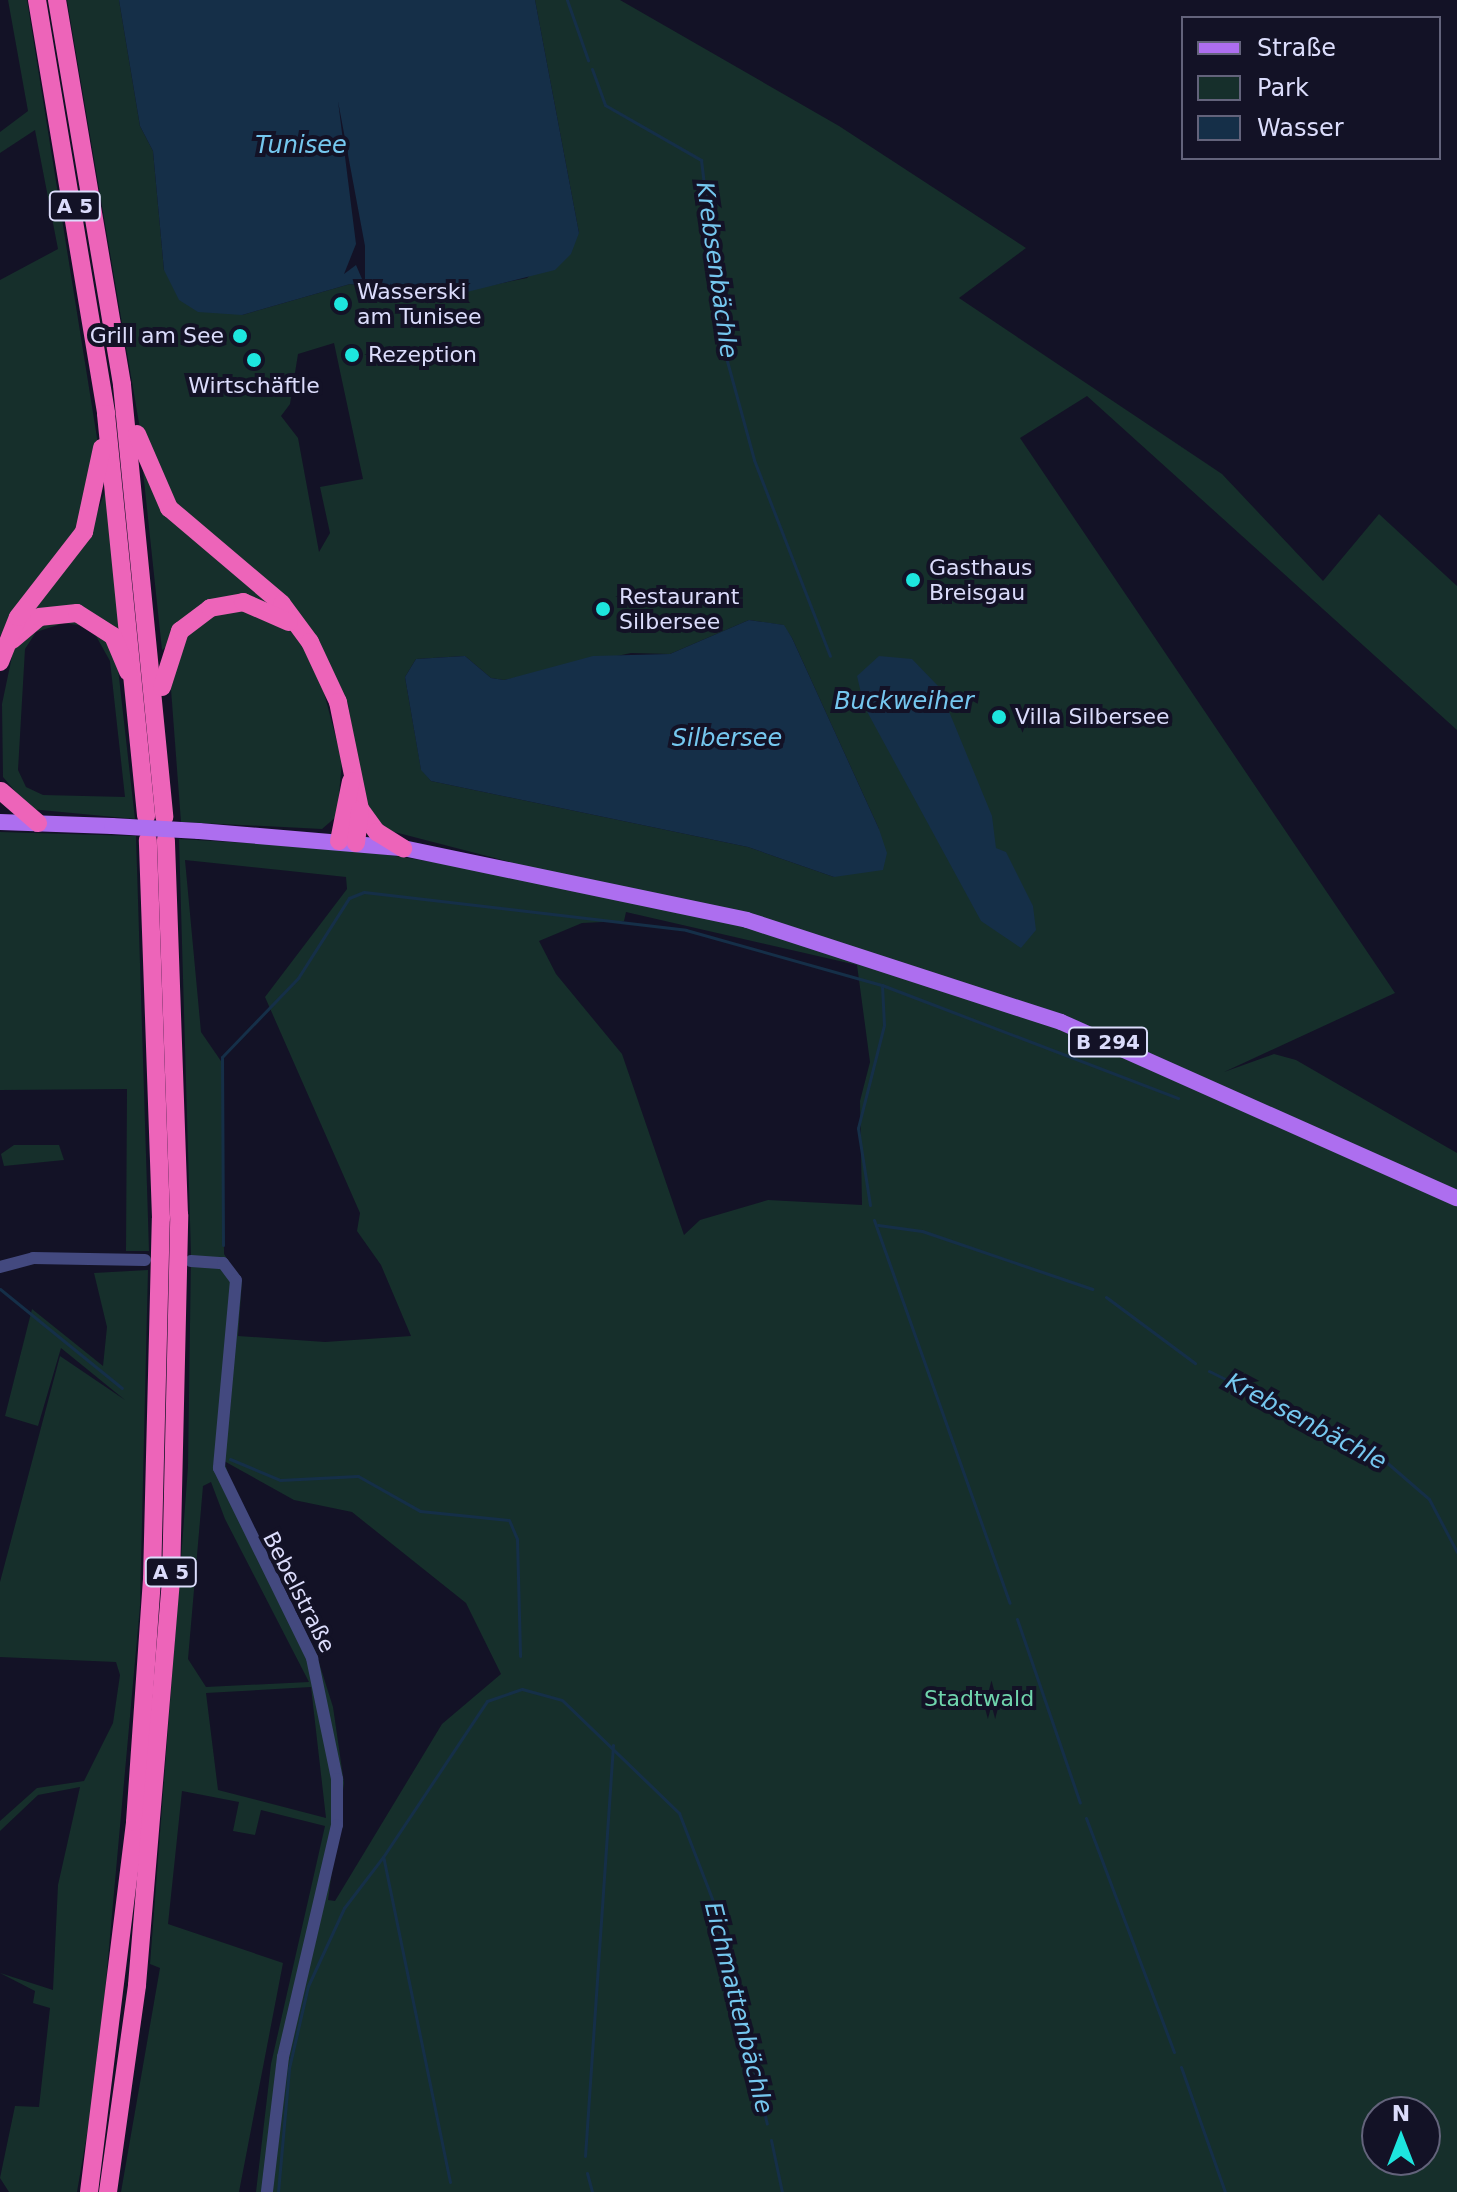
<!DOCTYPE html>
<html>
<head>
<meta charset="utf-8">
<style>
	body { margin:0 }
	#map { position:relative; width:1457px; height:2192px; overflow:hidden; background:#131226; font-family:"DejaVu Sans",sans-serif }
	div>[style] { position:absolute }
	.green>* { inset:0; background:#162f2b }
	.water>* { inset:0; background:#152f48 }
	.pier>* { inset:0; background:#131226 }
	.stream>* { height:3px; margin:-1.5px; padding:0 1.5px; transform-origin:1.5px; border-radius:1.5px; background:#152f48 }
	.minor>* { height:12px; margin:-6px; padding:0 6px; transform-origin:6px; border-radius:6px; background:#43497f }
	.major>* { height:16px; margin:-8px; padding:0 8px; transform-origin:8px; border-radius:8px; background:#ad6eef }
	.highway>* { height:18px; margin:-9px; padding:0 9px; transform-origin:9px; border-radius:9px; background:#ed64b9 }
	.major-bridge>* { height:16px; margin:-8px; padding:0 8px; transform-origin:8px; border-radius:8px; background:#ad6eef }
	.dots>* { width:22px; height:22px; translate:-50% -50%; box-sizing:border-box; border:4px solid #131226; border-radius:50% }
	span { translate:-50% -50%; white-space:nowrap; text-align:center; line-height:1.15; -webkit-text-stroke:8px #131226; paint-order:stroke }
	.shield-label span { padding:2px 6px; background:#131226; border:2px solid; border-radius:6px; -webkit-text-stroke-width:0 }
	.shield-label { font-size:20px; color:#dbdcfb; font-weight:700 }
	.poi-label { font-size:22px; color:#dbdcfb }
	.left { translate:0 -50%; text-align:left }
	.right { translate:-100% -50%; text-align:right }
	.street-label { font-size:22px; color:#dbdcfb }
	.park-label { font-size:22px; color:#6fd4ac }
	.water-label { font-size:24px; color:#75c7ef; font-style:italic }
	.legend { position:absolute; left:1181px; top:16px; width:260px; height:144px; box-sizing:border-box; background:#131226; border:2px solid #63637b; margin:0; padding:10px 14px; list-style:none; font-size:24px; color:#dbdcfb }
	.legend li { display:flex; align-items:center; gap:16px; height:40px }
	.legend b { width:40px; border:2px solid #63637b }
	.north { position:absolute; left:1361px; top:2096px; width:80px; height:80px; box-sizing:border-box; background:#131226; border:2px solid #63637b; border-radius:50%; rotate:0deg; font-size:22px; font-weight:700; line-height:32px; text-align:center; color:#dbdcfb }
	.north::after { content:''; display:block; margin:auto; width:28px; height:36px; background:#1de5de; clip-path:polygon(50% 0,100% 100%,50% 72%,0 100%) }
</style>
</head>
<body>
<div id="map">
	<div class="green">
		<div style="clip-path:polygon(8px 0,27px 0,98px 444px,87px 513px,0 636px,0 280px,58px 249px,35px 130px,0 153px,0 132px,28px 111px)"></div>
		<div style="clip-path:polygon(evenodd,67px 0,119px 0,140px 126px,153px 151px,164px 270px,242px 315px,350px 284px,433px 297px,527px 278px,579px 233px,535px 0,620px 0,839px 126px,1026px 248px,959px 298px,1222px 474px,1323px 581px,1379px 514px,1457px 586px,1457px 730px,1087px 396px,1020px 438px,1395px 993px,1224px 1072px,1274px 1054px,1296px 1060px,1457px 1153px,1457px 2192px,256px 2192px,271px 2064px,325px 1826px,261px 1810px,255px 1835px,233px 1831px,239px 1802px,182px 1791px,168px 1924px,283px 1963px,239px 2192px,121px 2192px,160px 1968px,150px 1964px,188px 1467px,191px 1255px,179px 839px,351px 849px,509px 874px,510px 862px,379px 828px,365px 806px,348px 704px,322px 648px,174px 507px,140px 429px,67px 0,334px 343px,363px 479px,320px 487px,330px 533px,319px 552px,298px 438px,281px 416px,290px 404px,298px 354px,334px 343px,67px 0,749px 620px,783px 625px,792px 638px,879px 829px,834px 877px,748px 847px,431px 781px,421px 769px,405px 677px,416px 659px,465px 656px,491px 678px,504px 680px,631px 653px,670px 654px,749px 620px,67px 0,185px 860px,346px 877px,347px 889px,265px 997px,360px 1213px,357px 1231px,381px 1265px,411px 1336px,325px 1342px,238px 1336px,242px 1282px,224px 1254px,223px 1064px,201px 1032px,185px 860px,67px 0,626px 912px,857px 965px,870px 1062px,860px 1101px,862px 1205px,768px 1200px,700px 1220px,684px 1235px,622px 1054px,556px 974px,539px 941px,582px 923px,624px 921px,626px 912px,67px 0,224px 1461px,294px 1500px,352px 1512px,466px 1603px,501px 1674px,442px 1724px,335px 1901px,328px 1900px,344px 1783px,333px 1707px,315px 1650px,240px 1508px,224px 1461px,67px 0,211px 1482px,225px 1519px,309px 1682px,206px 1687px,188px 1659px,203px 1486px,211px 1482px,67px 0,311px 1687px,326px 1818px,218px 1790px,206px 1693px,311px 1687px,67px 0,1377px 2112px,1425px 2112px,1425px 2160px,1377px 2160px,1377px 2112px)"></div>
		<div style="clip-path:polygon(143px 471px,145px 472px,270px 605px,238px 597px,162px 650px)"></div>
		<div style="clip-path:polygon(105px 491px,122px 637px,106px 622px,24px 621px,91px 529px)"></div>
		<div style="clip-path:polygon(233px 607px,278px 618px,298px 638px,322px 685px,342px 761px,337px 816px,322px 829px,181px 822px,170px 676px,187px 629px)"></div>
		<div style="clip-path:polygon(evenodd,88px 621px,116px 651px,135px 819px,30px 809px,3px 777px,2px 704px,14px 647px,34px 624px,88px 621px,64px 623px,91px 627px,110px 661px,125px 797px,43px 795px,26px 787px,18px 770px,25px 649px,36px 632px,64px 623px)"></div>
		<div style="clip-path:polygon(0 832px,136px 836px,149px 1251px,126px 1251px,127px 1089px,0 1090px)"></div>
		<div style="clip-path:polygon(14px 1145px,59px 1145px,64px 1160px,4px 1166px,1px 1154px)"></div>
		<div style="clip-path:polygon(148px 1270px,140px 1606px,98px 2069px,77px 2192px,9px 2192px,0 2178px,15px 2106px,39px 2107px,50px 2008px,33px 2003px,35px 1991px,0 1973px,53px 1990px,58px 1885px,80px 1787px,38px 1795px,0 1831px,0 1821px,37px 1788px,84px 1781px,113px 1723px,120px 1675px,116px 1662px,0 1657px,0 1582px,60px 1356px,125px 1400px,61px 1348px,38px 1426px,5px 1416px,32px 1309px,103px 1366px,107px 1327px,94px 1273px)"></div>
	</div>
	<div class="water">
		<div style="clip-path:polygon(119px 0,535px 0,579px 233px,571px 254px,555px 270px,467px 292px,433px 297px,350px 284px,242px 315px,198px 312px,179px 300px,164px 270px,153px 151px,140px 126px)"></div>
		<div style="clip-path:polygon(749px 620px,784px 625px,792px 638px,879px 829px,887px 853px,883px 870px,834px 877px,748px 847px,431px 781px,421px 770px,405px 677px,416px 659px,465px 656px,491px 678px,504px 680px,593px 656px,670px 654px)"></div>
		<div style="clip-path:polygon(879px 656px,912px 659px,939px 687px,992px 816px,996px 848px,1006px 852px,1033px 906px,1036px 930px,1021px 948px,981px 921px,864px 706px,857px 676px)"></div>
	</div>
	<div class="pier">
		<div style="clip-path:polygon(338px 101px,365px 246px,365px 286px,356px 265px,344px 274px,356px 244px)"></div>
	</div>
	<div class="stream">
		<div style="left:567px;top:0;width:64px;rotate:70.7deg"></div>
		<div style="left:592px;top:69px;width:38px;rotate:70deg"></div>
		<div style="left:605px;top:105px;width:111px;rotate:29.8deg"></div>
		<div style="left:701px;top:160px;width:191px;rotate:83.1deg"></div>
		<div style="left:724px;top:350px;width:114px;rotate:74.7deg"></div>
		<div style="left:754px;top:460px;width:210px;rotate:68.8deg"></div>
		<div style="left:870px;top:1205px;width:78px;rotate:-98.9deg"></div>
		<div style="left:858px;top:1128px;width:106px;rotate:-75.8deg"></div>
		<div style="left:884px;top:1025px;width:40px;rotate:-92.9deg"></div>
		<div style="left:874px;top:1220px;width:406px;rotate:70.5deg"></div>
		<div style="left:878px;top:1225px;width:44px;rotate:7.8deg"></div>
		<div style="left:922px;top:1231px;width:180px;rotate:18.8deg"></div>
		<div style="left:223px;top:1245px;width:188px;rotate:-90.3deg"></div>
		<div style="left:222px;top:1057px;width:110px;rotate:-46.1deg"></div>
		<div style="left:298px;top:978px;width:95px;rotate:-57.5deg"></div>
		<div style="left:349px;top:898px;width:16px;rotate:-22deg"></div>
		<div style="left:364px;top:892px;width:324px;rotate:6.7deg"></div>
		<div style="left:686px;top:930px;width:204px;rotate:15.7deg"></div>
		<div style="left:882px;top:985px;width:317px;rotate:20.9deg"></div>
		<div style="left:0;top:1289px;width:157px;rotate:39.1deg"></div>
		<div style="left:1106px;top:1297px;width:111px;rotate:36.6deg"></div>
		<div style="left:1209px;top:1371px;width:187px;rotate:26.3deg"></div>
		<div style="left:1377px;top:1454px;width:69px;rotate:40.9deg"></div>
		<div style="left:1429px;top:1499px;width:60px;rotate:62.2deg"></div>
		<div style="left:230px;top:1459px;width:54px;rotate:22.8deg"></div>
		<div style="left:280px;top:1480px;width:78px;rotate:-2.9deg"></div>
		<div style="left:358px;top:1476px;width:71px;rotate:29.4deg"></div>
		<div style="left:420px;top:1511px;width:89px;rotate:5.8deg"></div>
		<div style="left:509px;top:1520px;width:21px;rotate:67deg"></div>
		<div style="left:517px;top:1539px;width:117px;rotate:88.5deg"></div>
		<div style="left:1017px;top:1619px;width:194px;rotate:71.1deg"></div>
		<div style="left:1086px;top:1818px;width:250px;rotate:69.4deg"></div>
		<div style="left:1181px;top:2067px;width:133px;rotate:70.6deg"></div>
		<div style="left:771px;top:2140px;width:53px;rotate:78.1deg"></div>
		<div style="left:585px;top:2156px;width:412px;rotate:-86.1deg"></div>
		<div style="left:587px;top:2173px;width:20px;rotate:75deg"></div>
		<div style="left:450px;top:2182px;width:332px;rotate:-101.6deg"></div>
		<div style="left:383px;top:1857px;width:187px;rotate:-56.3deg"></div>
		<div style="left:487px;top:1701px;width:37px;rotate:-19deg"></div>
		<div style="left:522px;top:1689px;width:41px;rotate:15.4deg"></div>
		<div style="left:562px;top:1700px;width:163px;rotate:44deg"></div>
		<div style="left:679px;top:1813px;width:94px;rotate:68.9deg"></div>
		<div style="left:713px;top:1901px;width:229px;rotate:76.4deg"></div>
		<div style="left:278px;top:2192px;width:124px;rotate:-84.9deg"></div>
		<div style="left:289px;top:2068px;width:84px;rotate:-77deg"></div>
		<div style="left:308px;top:1986px;width:86px;rotate:-65.2deg"></div>
		<div style="left:344px;top:1908px;width:64px;rotate:-52.6deg"></div>
	</div>
	<div class="minor">
		<div style="left:191px;top:1261px;width:32px;rotate:4deg"></div>
		<div style="left:223px;top:1263px;width:21px;rotate:53deg"></div>
		<div style="left:236px;top:1280px;width:189px;rotate:95.2deg"></div>
		<div style="left:219px;top:1468px;width:212px;rotate:63.9deg"></div>
		<div style="left:312px;top:1658px;width:124px;rotate:78.3deg"></div>
		<div style="left:337px;top:1779px;width:46px;rotate:90deg"></div>
		<div style="left:337px;top:1825px;width:238px;rotate:103.1deg"></div>
		<div style="left:283px;top:2057px;width:136px;rotate:96.8deg"></div>
		<div style="left:0;top:1267px;width:34px;rotate:-15deg"></div>
		<div style="left:33px;top:1258px;width:112px;rotate:1deg"></div>
	</div>
	<div class="major">
		<div style="left:0;top:822px;width:112px;rotate:2deg"></div>
		<div style="left:199px;top:831px;width:205px;rotate:4.8deg"></div>
		<div style="left:403px;top:848px;width:351px;rotate:11.8deg"></div>
		<div style="left:747px;top:920px;width:330px;rotate:18deg"></div>
		<div style="left:1061px;top:1022px;width:433px;rotate:24deg"></div>
	</div>
	<div class="highway">
		<div style="left:37px;top:0;width:420px;rotate:80.5deg"></div>
		<div style="left:106px;top:414px;width:404px;rotate:84.3deg"></div>
		<div style="left:57px;top:0;width:390px;rotate:80.4deg"></div>
		<div style="left:122px;top:385px;width:434px;rotate:84.4deg"></div>
		<div style="left:137px;top:434px;width:81px;rotate:66.6deg"></div>
		<div style="left:169px;top:508px;width:148px;rotate:40.3deg"></div>
		<div style="left:282px;top:604px;width:47px;rotate:53.6deg"></div>
		<div style="left:310px;top:642px;width:66px;rotate:65deg"></div>
		<div style="left:338px;top:702px;width:109px;rotate:78.4deg"></div>
		<div style="left:360px;top:809px;width:29px;rotate:54deg"></div>
		<div style="left:377px;top:832px;width:31px;rotate:32deg"></div>
		<div style="left:12px;top:640px;width:35px;rotate:-40deg"></div>
		<div style="left:39px;top:617px;width:38px;rotate:-6deg"></div>
		<div style="left:77px;top:613px;width:43px;rotate:32.6deg"></div>
		<div style="left:113px;top:636px;width:39px;rotate:67deg"></div>
		<div style="left:0;top:662px;width:48px;rotate:-68.2deg"></div>
		<div style="left:18px;top:617px;width:108px;rotate:-52.2deg"></div>
		<div style="left:84px;top:532px;width:86px;rotate:-77.9deg"></div>
		<div style="left:162px;top:687px;width:59px;rotate:-72.2deg"></div>
		<div style="left:180px;top:631px;width:38px;rotate:-37deg"></div>
		<div style="left:210px;top:608px;width:34px;rotate:-10deg"></div>
		<div style="left:243px;top:602px;width:50px;rotate:23.5deg"></div>
		<div style="left:1px;top:791px;width:49px;rotate:40.9deg"></div>
		<div style="left:339px;top:841px;width:61px;rotate:-78.7deg"></div>
		<div style="left:356px;top:843px;width:33px;rotate:-83deg"></div>
		<div style="left:89px;top:2192px;width:373px;rotate:-82.9deg"></div>
		<div style="left:135px;top:1822px;width:243px;rotate:-86deg"></div>
		<div style="left:152px;top:1580px;width:362px;rotate:-88.6deg"></div>
		<div style="left:161px;top:1218px;width:378px;rotate:-92deg"></div>
		<div style="left:108px;top:2192px;width:209px;rotate:-82deg"></div>
		<div style="left:137px;top:1985px;width:406px;rotate:-85.2deg"></div>
		<div style="left:171px;top:1580px;width:365px;rotate:-88.7deg"></div>
		<div style="left:179px;top:1215px;width:375px;rotate:-92deg"></div>
	</div>
	<div class="major-bridge">
		<div style="left:112px;top:826px;width:87px;rotate:3.3deg"></div>
	</div>
	<div class="dots">
		<div style="left:341px;top:304px;background:#1de5de"></div>
		<div style="left:240px;top:336px;background:#1de5de"></div>
		<div style="left:352px;top:355px;background:#1de5de"></div>
		<div style="left:254px;top:360px;background:#1de5de"></div>
		<div style="left:913px;top:580px;background:#1de5de"></div>
		<div style="left:603px;top:609px;background:#1de5de"></div>
		<div style="left:999px;top:717px;background:#1de5de"></div>
	</div>
	<div class="shield-label">
		<span style="left:75px;top:206px">A 5</span>
		<span style="left:1108px;top:1042px">B 294</span>
		<span style="left:171px;top:1572px">A 5</span>
	</div>
	<div class="poi-label">
		<span class="left" style="left:357px;top:304px">Wasserski<br>am Tunisee</span>
		<span class="right" style="left:224px;top:336px">Grill am See</span>
		<span class="left" style="left:368px;top:355px">Rezeption</span>
		<span style="left:254px;top:386px">Wirtschäftle</span>
		<span class="left" style="left:929px;top:580px">Gasthaus<br>Breisgau</span>
		<span class="left" style="left:619px;top:609px">Restaurant<br>Silbersee</span>
		<span class="left" style="left:1015px;top:717px">Villa Silbersee</span>
	</div>
	<div class="street-label">
		<span style="left:299px;top:1592px;rotate:63deg">Bebelstraße</span>
	</div>
	<div class="park-label">
		<span style="left:979px;top:1699px">Stadtwald</span>
	</div>
	<div class="water-label">
		<span style="left:301px;top:146px">Tunisee</span>
		<span style="left:716px;top:270px;rotate:82deg">Krebsenbächle</span>
		<span style="left:904px;top:702px">Buckweiher</span>
		<span style="left:727px;top:739px">Silbersee</span>
		<span style="left:1306px;top:1422px;rotate:28deg">Krebsenbächle</span>
		<span style="left:738px;top:2008px;rotate:76deg">Eichmattenbächle</span>
	</div>
	<ul class="legend">
	<li><b style="height:10px;background:#ad6eef"></b>Straße</li>
	<li><b style="height:22px;background:#162f2b"></b>Park</li>
	<li><b style="height:22px;background:#152f48"></b>Wasser</li>
	</ul>
	<div class="north">N</div>
</div>
</body>
</html>
